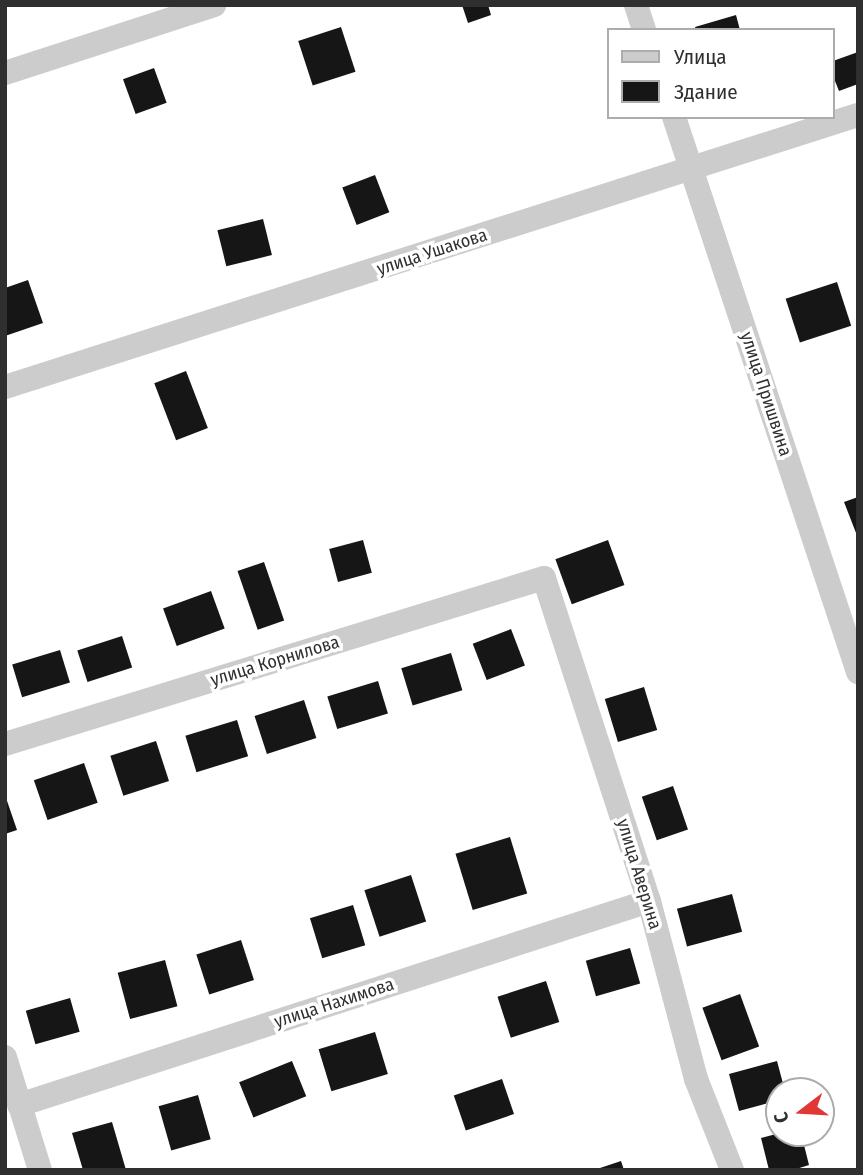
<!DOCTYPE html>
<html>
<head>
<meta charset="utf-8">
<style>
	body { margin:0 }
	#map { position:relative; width:863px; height:1175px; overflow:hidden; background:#fff; font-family:"Fira Sans Condensed",sans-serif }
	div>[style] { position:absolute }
	.building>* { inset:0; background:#161616; transform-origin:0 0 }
	.minor>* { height:24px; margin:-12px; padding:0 12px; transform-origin:12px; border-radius:12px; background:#ccc }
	span { translate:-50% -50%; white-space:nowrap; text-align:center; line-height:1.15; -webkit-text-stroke:7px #fff; paint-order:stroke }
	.street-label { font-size:18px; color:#2f2f2f }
	.frame { position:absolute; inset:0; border:7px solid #2f2f2f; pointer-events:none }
	.legend { position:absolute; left:607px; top:28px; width:228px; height:91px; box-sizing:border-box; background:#fff; border:2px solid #acacac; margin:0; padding:9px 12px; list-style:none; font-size:21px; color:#2f2f2f }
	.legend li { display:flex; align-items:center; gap:14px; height:35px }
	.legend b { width:35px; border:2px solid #acacac }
	.north { position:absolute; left:765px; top:1077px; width:70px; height:70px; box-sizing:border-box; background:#fff; border:2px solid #acacac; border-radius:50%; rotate:253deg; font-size:19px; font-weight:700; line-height:28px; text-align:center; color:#2f2f2f }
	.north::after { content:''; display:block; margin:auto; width:24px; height:32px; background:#e13735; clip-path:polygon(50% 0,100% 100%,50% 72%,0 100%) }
</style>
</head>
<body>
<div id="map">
	<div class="building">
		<div style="clip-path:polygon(462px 5px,488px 5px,491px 15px,468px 23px)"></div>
		<div style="clip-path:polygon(736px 15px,740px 30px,696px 30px,695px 27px)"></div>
		<div style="left:341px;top:27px;width:47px;height:45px;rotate:72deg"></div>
		<div style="clip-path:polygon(858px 52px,858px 84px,839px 91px,833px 76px,833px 61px)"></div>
		<div style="left:154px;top:68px;width:37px;height:33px;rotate:70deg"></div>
		<div style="left:375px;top:175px;width:40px;height:35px;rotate:69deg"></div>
		<div style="left:263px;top:219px;width:37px;height:47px;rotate:76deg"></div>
		<div style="clip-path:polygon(28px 280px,43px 323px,5px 336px,5px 288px)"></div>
		<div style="left:837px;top:282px;width:46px;height:54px;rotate:72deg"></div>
		<div style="left:186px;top:371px;width:61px;height:34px;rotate:69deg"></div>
		<div style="clip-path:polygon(858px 497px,858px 538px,844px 502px)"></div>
		<div style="left:363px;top:540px;width:34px;height:35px;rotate:75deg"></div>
		<div style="left:608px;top:540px;width:48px;height:56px;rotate:70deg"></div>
		<div style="left:264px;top:562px;width:62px;height:28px;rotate:71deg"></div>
		<div style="left:211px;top:591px;width:40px;height:51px;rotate:70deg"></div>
		<div style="left:511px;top:629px;width:39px;height:41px;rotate:69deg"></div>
		<div style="left:122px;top:636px;width:33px;height:47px;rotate:72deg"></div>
		<div style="left:60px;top:650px;width:34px;height:50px;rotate:73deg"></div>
		<div style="left:451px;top:653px;width:39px;height:52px;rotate:73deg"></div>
		<div style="left:378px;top:681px;width:34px;height:53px;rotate:73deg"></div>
		<div style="left:644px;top:687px;width:45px;height:41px;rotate:73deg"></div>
		<div style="left:304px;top:700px;width:40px;height:52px;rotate:72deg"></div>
		<div style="left:237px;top:720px;width:38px;height:54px;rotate:73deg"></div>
		<div style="left:156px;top:741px;width:42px;height:48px;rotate:72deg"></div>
		<div style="left:84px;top:763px;width:42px;height:53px;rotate:71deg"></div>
		<div style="left:673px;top:786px;width:46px;height:33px;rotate:71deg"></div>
		<div style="clip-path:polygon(6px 798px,17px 830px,5px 834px,5px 799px)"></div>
		<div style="left:510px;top:837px;width:59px;height:57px;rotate:73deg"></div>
		<div style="left:411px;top:875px;width:49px;height:49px;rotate:72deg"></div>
		<div style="left:732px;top:894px;width:39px;height:57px;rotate:75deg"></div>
		<div style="left:353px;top:905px;width:42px;height:45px;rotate:73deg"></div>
		<div style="left:241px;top:940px;width:42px;height:47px;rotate:72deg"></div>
		<div style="left:630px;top:948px;width:37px;height:46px;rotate:74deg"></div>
		<div style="left:165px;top:960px;width:48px;height:49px;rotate:75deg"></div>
		<div style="left:546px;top:981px;width:43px;height:51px;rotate:72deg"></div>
		<div style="left:740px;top:994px;width:56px;height:40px;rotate:70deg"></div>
		<div style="left:70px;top:998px;width:35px;height:46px;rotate:74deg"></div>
		<div style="left:375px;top:1032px;width:44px;height:59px;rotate:73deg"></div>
		<div style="left:292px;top:1061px;width:38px;height:57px;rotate:68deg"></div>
		<div style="clip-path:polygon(777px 1061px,785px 1091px,779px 1091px,779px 1100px,739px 1111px,729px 1074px)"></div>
		<div style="left:502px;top:1079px;width:37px;height:51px;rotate:71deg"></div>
		<div style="left:198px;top:1095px;width:46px;height:41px;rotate:74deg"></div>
		<div style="clip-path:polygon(112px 1122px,126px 1170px,83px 1170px,72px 1133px)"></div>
		<div style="clip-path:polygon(780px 1133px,801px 1133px,809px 1165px,793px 1170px,769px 1170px,761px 1138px)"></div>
		<div style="clip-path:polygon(621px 1161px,624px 1170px,597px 1170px,597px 1169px)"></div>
	</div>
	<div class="minor">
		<div style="left:636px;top:5px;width:26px;rotate:72deg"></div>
		<div style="left:5px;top:73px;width:220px;rotate:-18deg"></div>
		<div style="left:674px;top:117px;width:585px;rotate:71.66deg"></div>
		<div style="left:5px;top:387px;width:895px;rotate:-17.69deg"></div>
		<div style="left:5px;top:744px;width:564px;rotate:-17.12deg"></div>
		<div style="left:544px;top:578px;width:340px;rotate:72deg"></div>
		<div style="left:649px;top:901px;width:184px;rotate:75.2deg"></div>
		<div style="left:696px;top:1079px;width:98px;rotate:68.4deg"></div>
		<div style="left:5px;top:1057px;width:118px;rotate:72.8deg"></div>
		<div style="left:19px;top:1105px;width:662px;rotate:-17.94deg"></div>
	</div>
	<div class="street-label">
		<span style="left:432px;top:252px;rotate:-18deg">улица Ушакова</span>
		<span style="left:766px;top:394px;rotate:72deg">улица Пришвина</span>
		<span style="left:275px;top:661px;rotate:-17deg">улица Корнилова</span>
		<span style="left:639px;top:874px;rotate:73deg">улица Аверина</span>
		<span style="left:334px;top:1003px;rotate:-18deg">улица Нахимова</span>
	</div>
	<div class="frame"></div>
	<ul class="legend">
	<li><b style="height:9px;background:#ccc"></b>Улица</li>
	<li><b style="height:19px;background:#161616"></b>Здание</li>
	</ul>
	<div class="north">С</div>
</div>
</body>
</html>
